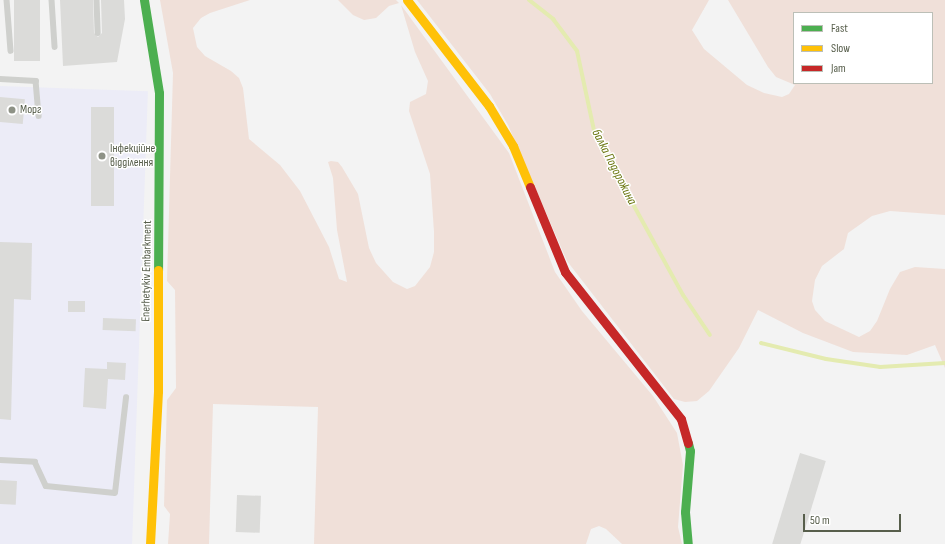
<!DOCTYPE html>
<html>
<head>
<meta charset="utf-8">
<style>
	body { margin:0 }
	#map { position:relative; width:945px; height:544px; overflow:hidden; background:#f3f3f3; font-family:"Sofia Sans Condensed",sans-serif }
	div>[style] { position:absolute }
	.medical>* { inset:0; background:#ececf7; transform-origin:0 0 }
	.green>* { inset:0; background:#f0e0d9 }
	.stream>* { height:4px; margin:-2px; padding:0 2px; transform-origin:2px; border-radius:2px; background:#e4ebb0 }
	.building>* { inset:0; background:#dbdbd9; transform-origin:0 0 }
	.lane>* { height:5.5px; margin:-2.75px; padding:0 2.75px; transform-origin:2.75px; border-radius:2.75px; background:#cfd0cd }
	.fast>* { height:9px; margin:-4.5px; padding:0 4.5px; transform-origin:4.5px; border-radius:4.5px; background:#4caf50 }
	.slow>* { height:9px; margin:-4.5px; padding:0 4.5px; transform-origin:4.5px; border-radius:4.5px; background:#ffc107 }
	.jam>* { height:9px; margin:-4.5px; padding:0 4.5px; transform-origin:4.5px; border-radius:4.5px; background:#c62828 }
	.dots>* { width:11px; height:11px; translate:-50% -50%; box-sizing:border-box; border:2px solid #fff; border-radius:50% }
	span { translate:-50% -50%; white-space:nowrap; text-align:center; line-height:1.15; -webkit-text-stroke:3px #fff; paint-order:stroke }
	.poi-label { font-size:12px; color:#575e4b }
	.left { translate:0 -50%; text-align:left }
	.street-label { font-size:12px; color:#575e4b }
	.water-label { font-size:13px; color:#6d7914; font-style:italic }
	.legend { position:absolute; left:793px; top:12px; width:140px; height:72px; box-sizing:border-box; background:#fff; border:1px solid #bcbfb7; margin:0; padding:5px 7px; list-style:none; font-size:12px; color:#575e4b }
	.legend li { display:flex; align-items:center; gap:8px; height:20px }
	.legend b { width:20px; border:1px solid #bcbfb7 }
	.scale { position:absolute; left:803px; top:514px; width:98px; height:18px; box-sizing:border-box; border:2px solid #575e4b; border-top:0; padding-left:5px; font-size:12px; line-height:14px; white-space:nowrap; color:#575e4b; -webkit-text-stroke:3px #fff; paint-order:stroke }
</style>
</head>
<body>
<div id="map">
	<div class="medical">
		<div style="left:0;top:86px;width:148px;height:458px;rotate:2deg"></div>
	</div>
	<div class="green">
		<div style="clip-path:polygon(160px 0,250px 0,210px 13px,201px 18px,193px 28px,197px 47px,205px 56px,231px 71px,239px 78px,243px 88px,249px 139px,280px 165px,300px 191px,329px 247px,339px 279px,347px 282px,337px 230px,333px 178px,328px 162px,331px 161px,338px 162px,342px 167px,358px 194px,369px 248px,376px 263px,393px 282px,407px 289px,415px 286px,430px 267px,434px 252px,434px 232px,430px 174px,409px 111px,410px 102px,426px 94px,428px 81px,415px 52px,401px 5px,509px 153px,555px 272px,582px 311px,653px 396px,677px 433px,683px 465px,678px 527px,682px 544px,622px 544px,606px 529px,599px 526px,591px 529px,586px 544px,314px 544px,318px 407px,213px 404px,209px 544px,168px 544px,170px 514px,164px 506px,167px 400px,176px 388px,175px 290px,167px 281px,173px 73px)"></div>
		<div style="clip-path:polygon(338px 0,396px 0,399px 3px,389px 6px,376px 18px,364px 20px,353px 15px)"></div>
		<div style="clip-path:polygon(evenodd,417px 0,709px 0,692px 30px,704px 49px,747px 85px,764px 93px,782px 97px,789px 94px,795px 85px,776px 77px,768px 67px,728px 0,945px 0,945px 215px,890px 211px,872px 216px,848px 233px,844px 249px,822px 266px,815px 280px,812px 301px,815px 310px,825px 321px,859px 337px,870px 331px,877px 321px,890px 289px,900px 272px,915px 267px,945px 269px,945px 368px,935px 345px,907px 355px,853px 352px,803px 333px,758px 310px,739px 348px,709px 391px,697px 401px,685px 402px,674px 399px,567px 261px,508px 125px,490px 94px,417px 0,794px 13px,932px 13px,932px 83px,794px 83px,794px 13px)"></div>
	</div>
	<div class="stream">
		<div style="left:529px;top:0;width:31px;rotate:38deg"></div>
		<div style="left:553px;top:19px;width:40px;rotate:53deg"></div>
		<div style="left:577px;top:51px;width:86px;rotate:77.9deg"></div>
		<div style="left:595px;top:135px;width:183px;rotate:61.2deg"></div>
		<div style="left:683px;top:295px;width:48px;rotate:56deg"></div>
		<div style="left:761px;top:343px;width:67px;rotate:13.8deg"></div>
		<div style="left:826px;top:359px;width:55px;rotate:8.4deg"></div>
		<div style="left:880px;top:367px;width:65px;rotate:-3.5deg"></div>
	</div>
	<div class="building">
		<div style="left:14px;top:0;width:26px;height:61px"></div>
		<div style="clip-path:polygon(60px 0,93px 0,94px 33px,98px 37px,102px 33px,101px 0,124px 0,125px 19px,117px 62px,63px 66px)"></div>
		<div style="left:0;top:97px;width:25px;height:25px;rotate:5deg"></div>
		<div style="left:91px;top:107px;width:23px;height:99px"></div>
		<div style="clip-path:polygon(0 242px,32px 243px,31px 300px,14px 299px,11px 420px,0 419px)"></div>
		<div style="left:68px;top:301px;width:17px;height:11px"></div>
		<div style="left:103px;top:318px;width:33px;height:12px;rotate:2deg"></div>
		<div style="clip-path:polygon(107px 362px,126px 363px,125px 380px,108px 379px,106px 409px,83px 407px,85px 368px,107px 369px)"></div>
		<div style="left:800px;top:453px;width:27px;height:95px;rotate:17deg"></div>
		<div style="left:0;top:480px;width:17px;height:24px;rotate:3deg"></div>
		<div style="left:237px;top:495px;width:24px;height:37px;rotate:2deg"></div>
	</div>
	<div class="lane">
		<div style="left:7px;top:0;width:51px;rotate:85.5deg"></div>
		<div style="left:52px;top:0;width:47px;rotate:86.3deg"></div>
		<div style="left:97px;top:0;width:33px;rotate:88deg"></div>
		<div style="left:0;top:79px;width:36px;rotate:3deg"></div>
		<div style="left:36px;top:81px;width:35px;rotate:85deg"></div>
		<div style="left:0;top:460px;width:35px;rotate:3deg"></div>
		<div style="left:35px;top:462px;width:26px;rotate:65deg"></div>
		<div style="left:46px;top:486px;width:69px;rotate:5.8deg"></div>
		<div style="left:115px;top:493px;width:96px;rotate:-83.4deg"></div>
	</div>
	<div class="fast">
		<div style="left:144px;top:0;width:94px;rotate:80.8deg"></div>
		<div style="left:159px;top:93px;width:177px;rotate:90.3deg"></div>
		<div style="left:688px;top:443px;width:8px;rotate:76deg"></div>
		<div style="left:690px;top:451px;width:61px;rotate:94.7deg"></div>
		<div style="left:685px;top:512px;width:32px;rotate:85deg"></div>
	</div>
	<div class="slow">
		<div style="left:407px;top:0;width:134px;rotate:52.3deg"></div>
		<div style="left:489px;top:106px;width:47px;rotate:59deg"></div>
		<div style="left:513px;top:146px;width:44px;rotate:67.5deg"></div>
		<div style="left:150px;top:544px;width:153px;rotate:-87deg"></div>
		<div style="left:158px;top:391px;width:121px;rotate:-90deg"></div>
	</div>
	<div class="jam">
		<div style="left:530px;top:187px;width:92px;rotate:67.6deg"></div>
		<div style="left:565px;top:272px;width:187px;rotate:51.7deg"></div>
		<div style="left:681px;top:419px;width:25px;rotate:74deg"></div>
	</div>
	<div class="dots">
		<div style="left:12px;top:110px;background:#8e9286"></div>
		<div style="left:102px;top:156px;background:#8e9286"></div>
	</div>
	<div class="poi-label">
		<span class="left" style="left:20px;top:110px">Морг</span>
		<span class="left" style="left:110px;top:156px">Інфекційне<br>відділення</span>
	</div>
	<div class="street-label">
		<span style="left:147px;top:271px;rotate:-89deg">Enerhetykiv Embarkment</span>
	</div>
	<div class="water-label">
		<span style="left:614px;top:167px;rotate:63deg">балка Подорожина</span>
	</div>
	<ul class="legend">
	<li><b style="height:5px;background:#4caf50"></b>Fast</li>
	<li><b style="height:5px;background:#ffc107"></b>Slow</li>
	<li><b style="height:5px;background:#c62828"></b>Jam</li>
	</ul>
	<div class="scale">50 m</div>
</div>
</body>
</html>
